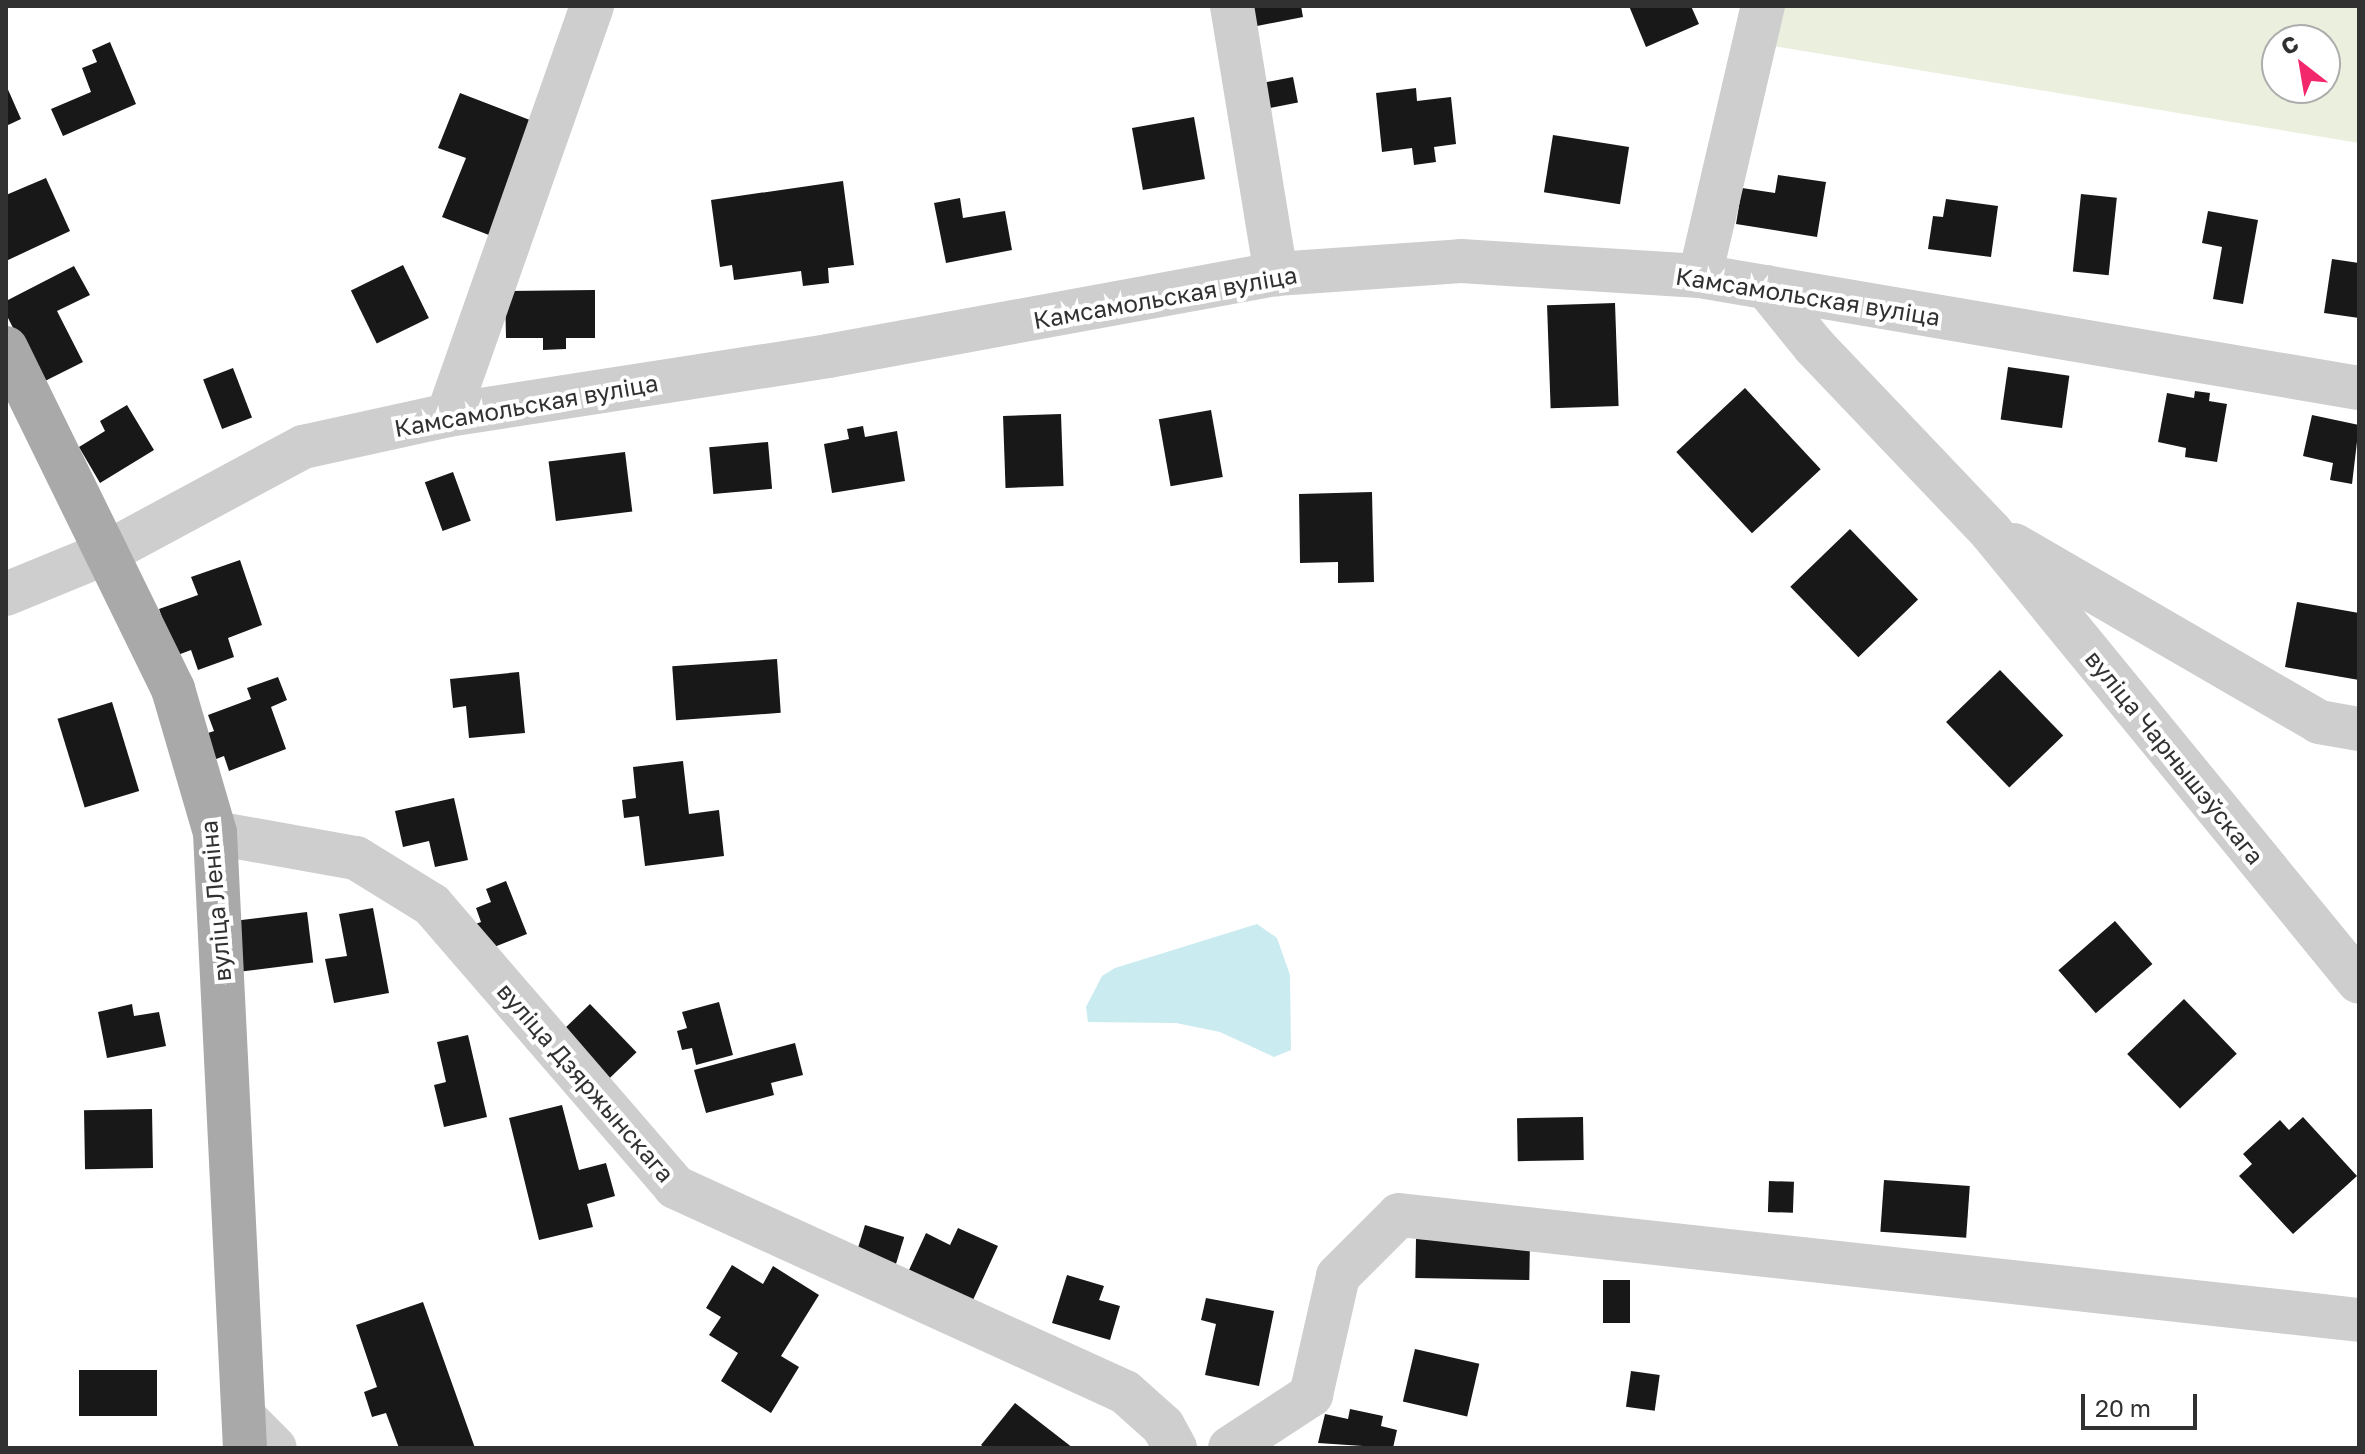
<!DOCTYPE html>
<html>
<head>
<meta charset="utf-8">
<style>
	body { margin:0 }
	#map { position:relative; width:2365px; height:1454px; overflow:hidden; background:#fff; font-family:"Golos Text",sans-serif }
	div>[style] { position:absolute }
	.green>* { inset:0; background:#ebefde }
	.water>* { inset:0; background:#caebf0 }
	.building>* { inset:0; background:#181818; transform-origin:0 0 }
	.minor>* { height:44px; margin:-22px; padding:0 22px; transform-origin:22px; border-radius:22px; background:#cecece }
	.major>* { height:44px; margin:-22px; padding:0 22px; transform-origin:22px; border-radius:22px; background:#a9a9a9 }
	span { translate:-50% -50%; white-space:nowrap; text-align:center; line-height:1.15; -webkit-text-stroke:8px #fff; paint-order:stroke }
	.street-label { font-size:24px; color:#313131 }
	.frame { position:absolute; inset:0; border:8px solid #313131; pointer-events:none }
	.north { position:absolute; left:2261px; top:24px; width:80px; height:80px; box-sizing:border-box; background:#fff; border:2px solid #adadad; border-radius:50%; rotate:329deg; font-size:22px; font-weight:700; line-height:32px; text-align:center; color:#313131 }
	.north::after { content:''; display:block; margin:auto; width:28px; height:36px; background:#f3286c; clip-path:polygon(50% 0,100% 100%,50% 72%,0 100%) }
	.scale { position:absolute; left:2081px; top:1394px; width:116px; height:36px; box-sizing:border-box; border:4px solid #313131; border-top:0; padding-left:10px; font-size:24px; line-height:28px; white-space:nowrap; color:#313131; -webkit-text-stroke:6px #fff; paint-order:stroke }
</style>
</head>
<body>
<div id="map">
	<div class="green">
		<div style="clip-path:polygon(evenodd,1770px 6px,2359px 6px,2359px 143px,1761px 44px,1770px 6px,2277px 40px,2325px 40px,2325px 88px,2277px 88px,2277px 40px)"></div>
	</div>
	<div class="water">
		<div style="clip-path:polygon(1257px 924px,1277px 938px,1290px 975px,1291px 1050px,1274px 1057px,1220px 1032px,1176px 1023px,1088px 1022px,1086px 1007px,1102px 976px,1115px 968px)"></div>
	</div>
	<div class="building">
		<div style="clip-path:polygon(1248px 6px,1301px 6px,1303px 17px,1252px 27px)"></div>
		<div style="clip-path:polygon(1629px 6px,1691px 6px,1699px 24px,1646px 47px)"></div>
		<div style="clip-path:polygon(110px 42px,136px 104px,63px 136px,51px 109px,91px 92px,82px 68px,97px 62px,92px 50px)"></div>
		<div style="left:1293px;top:77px;width:26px;height:38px;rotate:79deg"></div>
		<div style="clip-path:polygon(6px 85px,21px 119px,6px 126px)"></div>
		<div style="clip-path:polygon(1416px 88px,1417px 101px,1451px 97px,1456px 144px,1434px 147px,1436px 162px,1414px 165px,1412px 148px,1382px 152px,1376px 93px)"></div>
		<div style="clip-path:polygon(460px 93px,535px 122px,489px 235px,442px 217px,466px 158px,438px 148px)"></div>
		<div style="left:1194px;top:117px;width:63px;height:63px;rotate:80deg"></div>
		<div style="left:1553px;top:135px;width:77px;height:58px;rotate:9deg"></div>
		<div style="clip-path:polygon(1778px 175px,1826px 182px,1817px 237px,1736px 224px,1742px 188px,1775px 193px)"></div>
		<div style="clip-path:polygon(46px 178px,70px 231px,6px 261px,6px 195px)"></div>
		<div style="clip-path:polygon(843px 181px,854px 265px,828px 268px,829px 283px,803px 286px,801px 271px,734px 280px,732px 265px,720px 267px,711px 200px)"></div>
		<div style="left:2081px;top:194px;width:36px;height:78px;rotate:6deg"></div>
		<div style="clip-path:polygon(960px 198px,963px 218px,1005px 211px,1012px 250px,946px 263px,934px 203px)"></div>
		<div style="clip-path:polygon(1946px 199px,1998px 206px,1991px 257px,1928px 249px,1933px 216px,1943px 217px)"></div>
		<div style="clip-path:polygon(2208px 211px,2258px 220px,2243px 304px,2213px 299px,2222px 247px,2202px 243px)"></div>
		<div style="clip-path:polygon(2332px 259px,2359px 263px,2359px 318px,2324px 313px)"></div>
		<div style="left:403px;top:265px;width:59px;height:58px;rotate:64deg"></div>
		<div style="clip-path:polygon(74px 266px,90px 295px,57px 311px,83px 362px,41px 383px,6px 314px,6px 301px)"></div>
		<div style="clip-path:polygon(595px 290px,595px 338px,566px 338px,566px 349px,543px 350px,543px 338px,506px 338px,505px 291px)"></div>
		<div style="left:1615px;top:303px;width:103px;height:68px;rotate:88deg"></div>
		<div style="left:2008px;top:367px;width:62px;height:53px;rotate:8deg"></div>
		<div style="left:233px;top:368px;width:53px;height:32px;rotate:69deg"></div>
		<div style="left:1745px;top:388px;width:111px;height:94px;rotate:47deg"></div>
		<div style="clip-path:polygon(2195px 391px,2210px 393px,2209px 401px,2227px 404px,2217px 462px,2185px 457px,2186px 448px,2158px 442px,2167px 393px,2194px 398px)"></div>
		<div style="clip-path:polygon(127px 405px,154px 450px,100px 483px,79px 447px,105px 431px,100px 421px)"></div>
		<div style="left:1211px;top:410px;width:68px;height:53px;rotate:80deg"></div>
		<div style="left:1061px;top:414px;width:72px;height:58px;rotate:88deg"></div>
		<div style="clip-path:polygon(2312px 415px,2359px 425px,2352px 484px,2330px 480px,2333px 463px,2303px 456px)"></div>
		<div style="clip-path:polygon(863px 426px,865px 437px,897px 431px,905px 481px,832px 493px,824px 444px,849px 439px,847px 429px)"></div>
		<div style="left:768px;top:442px;width:47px;height:59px;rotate:85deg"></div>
		<div style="left:625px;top:452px;width:60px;height:77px;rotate:83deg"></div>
		<div style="left:453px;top:472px;width:52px;height:30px;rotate:70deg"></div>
		<div style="clip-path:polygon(1372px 492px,1374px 582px,1338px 583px,1338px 562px,1300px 563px,1299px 494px)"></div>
		<div style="left:1850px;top:529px;width:98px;height:83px;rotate:46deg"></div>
		<div style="clip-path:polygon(240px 560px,262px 625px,228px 638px,234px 657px,198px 670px,191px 650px,175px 656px,159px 609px,198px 595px,191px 577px)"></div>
		<div style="clip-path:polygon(2297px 602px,2359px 613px,2359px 680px,2285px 667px)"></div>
		<div style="left:777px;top:659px;width:54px;height:105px;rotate:86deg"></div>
		<div style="left:2000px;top:670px;width:91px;height:75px;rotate:46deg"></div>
		<div style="clip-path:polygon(519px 672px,525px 733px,469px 738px,466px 706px,453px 708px,450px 679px)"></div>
		<div style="clip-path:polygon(278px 677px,287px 700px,271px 707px,286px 749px,229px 771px,224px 756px,211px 761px,202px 735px,214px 731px,208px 715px,251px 699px,247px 688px)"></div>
		<div style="left:112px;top:702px;width:93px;height:57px;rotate:73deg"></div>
		<div style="clip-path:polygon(683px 761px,689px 814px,719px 810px,724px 856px,645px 866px,639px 816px,624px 818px,622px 800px,636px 798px,633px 767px)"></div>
		<div style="clip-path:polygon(454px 798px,468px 860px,435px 867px,429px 841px,403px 847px,395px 811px)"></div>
		<div style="clip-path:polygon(506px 881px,527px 934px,484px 951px,473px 925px,481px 922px,476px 908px,491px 902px,486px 889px)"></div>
		<div style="clip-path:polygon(373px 908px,389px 993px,334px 1003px,325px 959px,347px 956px,339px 914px)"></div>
		<div style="left:307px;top:912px;width:51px;height:74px;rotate:83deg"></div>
		<div style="left:2115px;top:921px;width:57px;height:75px;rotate:49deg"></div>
		<div style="left:2184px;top:999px;width:76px;height:79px;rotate:46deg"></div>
		<div style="clip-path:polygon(719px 1002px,733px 1055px,696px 1065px,692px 1048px,682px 1050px,677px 1031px,687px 1028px,682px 1012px)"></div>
		<div style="clip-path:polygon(132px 1004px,134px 1016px,159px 1012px,166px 1046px,107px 1058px,98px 1012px)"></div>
		<div style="left:590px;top:1004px;width:67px;height:43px;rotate:46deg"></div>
		<div style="clip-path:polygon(468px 1035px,487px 1117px,444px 1127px,434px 1085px,446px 1082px,437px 1042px)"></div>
		<div style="clip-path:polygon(795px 1043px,803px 1075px,771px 1083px,774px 1095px,706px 1113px,694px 1070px)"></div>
		<div style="clip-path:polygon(562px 1105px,579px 1170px,606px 1163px,615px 1196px,587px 1204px,593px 1227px,539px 1240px,509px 1118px)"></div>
		<div style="left:152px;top:1109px;width:59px;height:68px;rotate:89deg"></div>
		<div style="left:1583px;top:1117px;width:43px;height:66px;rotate:89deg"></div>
		<div style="clip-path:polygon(2303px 1117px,2357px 1176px,2293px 1234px,2239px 1176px,2252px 1164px,2243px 1154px,2280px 1120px,2289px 1130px)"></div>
		<div style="left:1884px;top:1180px;width:86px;height:52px;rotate:4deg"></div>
		<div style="left:1769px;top:1181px;width:25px;height:31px;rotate:2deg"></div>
		<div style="left:865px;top:1225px;width:41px;height:35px;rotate:17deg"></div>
		<div style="clip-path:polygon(958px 1228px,998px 1246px,973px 1300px,909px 1270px,926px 1233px,950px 1245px)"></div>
		<div style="left:1416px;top:1239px;width:114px;height:39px;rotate:1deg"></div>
		<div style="clip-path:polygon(732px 1265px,763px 1284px,773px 1266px,819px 1295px,781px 1356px,799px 1367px,771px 1413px,721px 1381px,738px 1353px,709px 1335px,721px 1317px,706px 1308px)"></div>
		<div style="clip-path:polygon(1067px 1275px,1104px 1286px,1099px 1300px,1120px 1306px,1110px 1340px,1052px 1323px)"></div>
		<div style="left:1603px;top:1280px;width:27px;height:43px"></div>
		<div style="clip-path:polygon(1206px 1298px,1274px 1311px,1259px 1386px,1205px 1375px,1216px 1324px,1201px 1320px)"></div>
		<div style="clip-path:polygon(423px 1302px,475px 1448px,399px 1448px,386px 1413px,372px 1417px,364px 1392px,377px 1387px,356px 1325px)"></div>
		<div style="left:1415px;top:1349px;width:66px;height:54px;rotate:13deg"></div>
		<div style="left:79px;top:1370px;width:78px;height:46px"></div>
		<div style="left:1631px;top:1371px;width:29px;height:36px;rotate:8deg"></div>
		<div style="clip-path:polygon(1015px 1403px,1073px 1448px,985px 1448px,981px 1445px)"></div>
		<div style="clip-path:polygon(1350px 1409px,1383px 1416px,1381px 1426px,1397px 1430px,1393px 1448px,1318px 1443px,1325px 1414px,1348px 1419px)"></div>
	</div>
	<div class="minor">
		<div style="left:1232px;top:6px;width:272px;rotate:80.7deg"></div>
		<div style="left:1700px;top:276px;width:277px;rotate:-76.9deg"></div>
		<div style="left:1766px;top:287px;width:76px;rotate:50.9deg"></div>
		<div style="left:1814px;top:346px;width:257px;rotate:46.4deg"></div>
		<div style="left:1991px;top:532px;width:581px;rotate:50.72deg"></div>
		<div style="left:448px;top:415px;width:434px;rotate:-70.6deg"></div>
		<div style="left:2014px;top:545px;width:353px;rotate:30.1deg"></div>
		<div style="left:2319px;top:722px;width:41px;rotate:9.9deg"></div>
		<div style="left:6px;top:594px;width:108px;rotate:-22.3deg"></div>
		<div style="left:106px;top:553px;width:224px;rotate:-28.3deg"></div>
		<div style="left:303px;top:447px;width:148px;rotate:-12.4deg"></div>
		<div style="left:448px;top:415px;width:385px;rotate:-8.8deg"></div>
		<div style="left:828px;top:356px;width:455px;rotate:-10.4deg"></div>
		<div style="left:1276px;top:274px;width:185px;rotate:-4deg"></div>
		<div style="left:1461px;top:261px;width:239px;rotate:3.6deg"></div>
		<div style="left:1700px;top:276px;width:668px;rotate:9.65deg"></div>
		<div style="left:215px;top:833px;width:143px;rotate:10.1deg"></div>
		<div style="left:356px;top:858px;width:89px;rotate:31.7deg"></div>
		<div style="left:432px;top:905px;width:372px;rotate:49.2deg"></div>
		<div style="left:675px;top:1187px;width:494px;rotate:24.5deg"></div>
		<div style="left:1125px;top:1392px;width:51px;rotate:41.8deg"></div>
		<div style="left:1163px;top:1426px;width:25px;rotate:61deg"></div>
		<div style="left:245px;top:1418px;width:42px;rotate:45deg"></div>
		<div style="left:1230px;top:1448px;width:97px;rotate:-33.2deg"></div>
		<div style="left:1311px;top:1395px;width:122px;rotate:-77.2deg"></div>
		<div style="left:1338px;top:1276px;width:86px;rotate:-45deg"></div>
		<div style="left:1399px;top:1215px;width:966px;rotate:6.24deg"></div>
	</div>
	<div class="major">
		<div style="left:6px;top:348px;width:380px;rotate:63.9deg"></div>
		<div style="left:173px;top:689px;width:150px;rotate:73.7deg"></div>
		<div style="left:215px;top:833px;width:616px;rotate:87.21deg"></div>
	</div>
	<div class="street-label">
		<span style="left:1808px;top:296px;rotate:9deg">Камсамольская вуліца</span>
		<span style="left:1165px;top:297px;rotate:-10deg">Камсамольская вуліца</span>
		<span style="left:526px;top:405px;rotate:-10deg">Камсамольская вуліца</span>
		<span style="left:2175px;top:757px;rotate:51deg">вуліца Чарнышэўскага</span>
		<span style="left:215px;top:901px;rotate:-95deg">вуліца Леніна</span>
		<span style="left:586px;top:1082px;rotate:49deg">вуліца Дзяржынскага</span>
	</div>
	<div class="frame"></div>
	<div class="north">С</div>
	<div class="scale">20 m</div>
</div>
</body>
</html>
